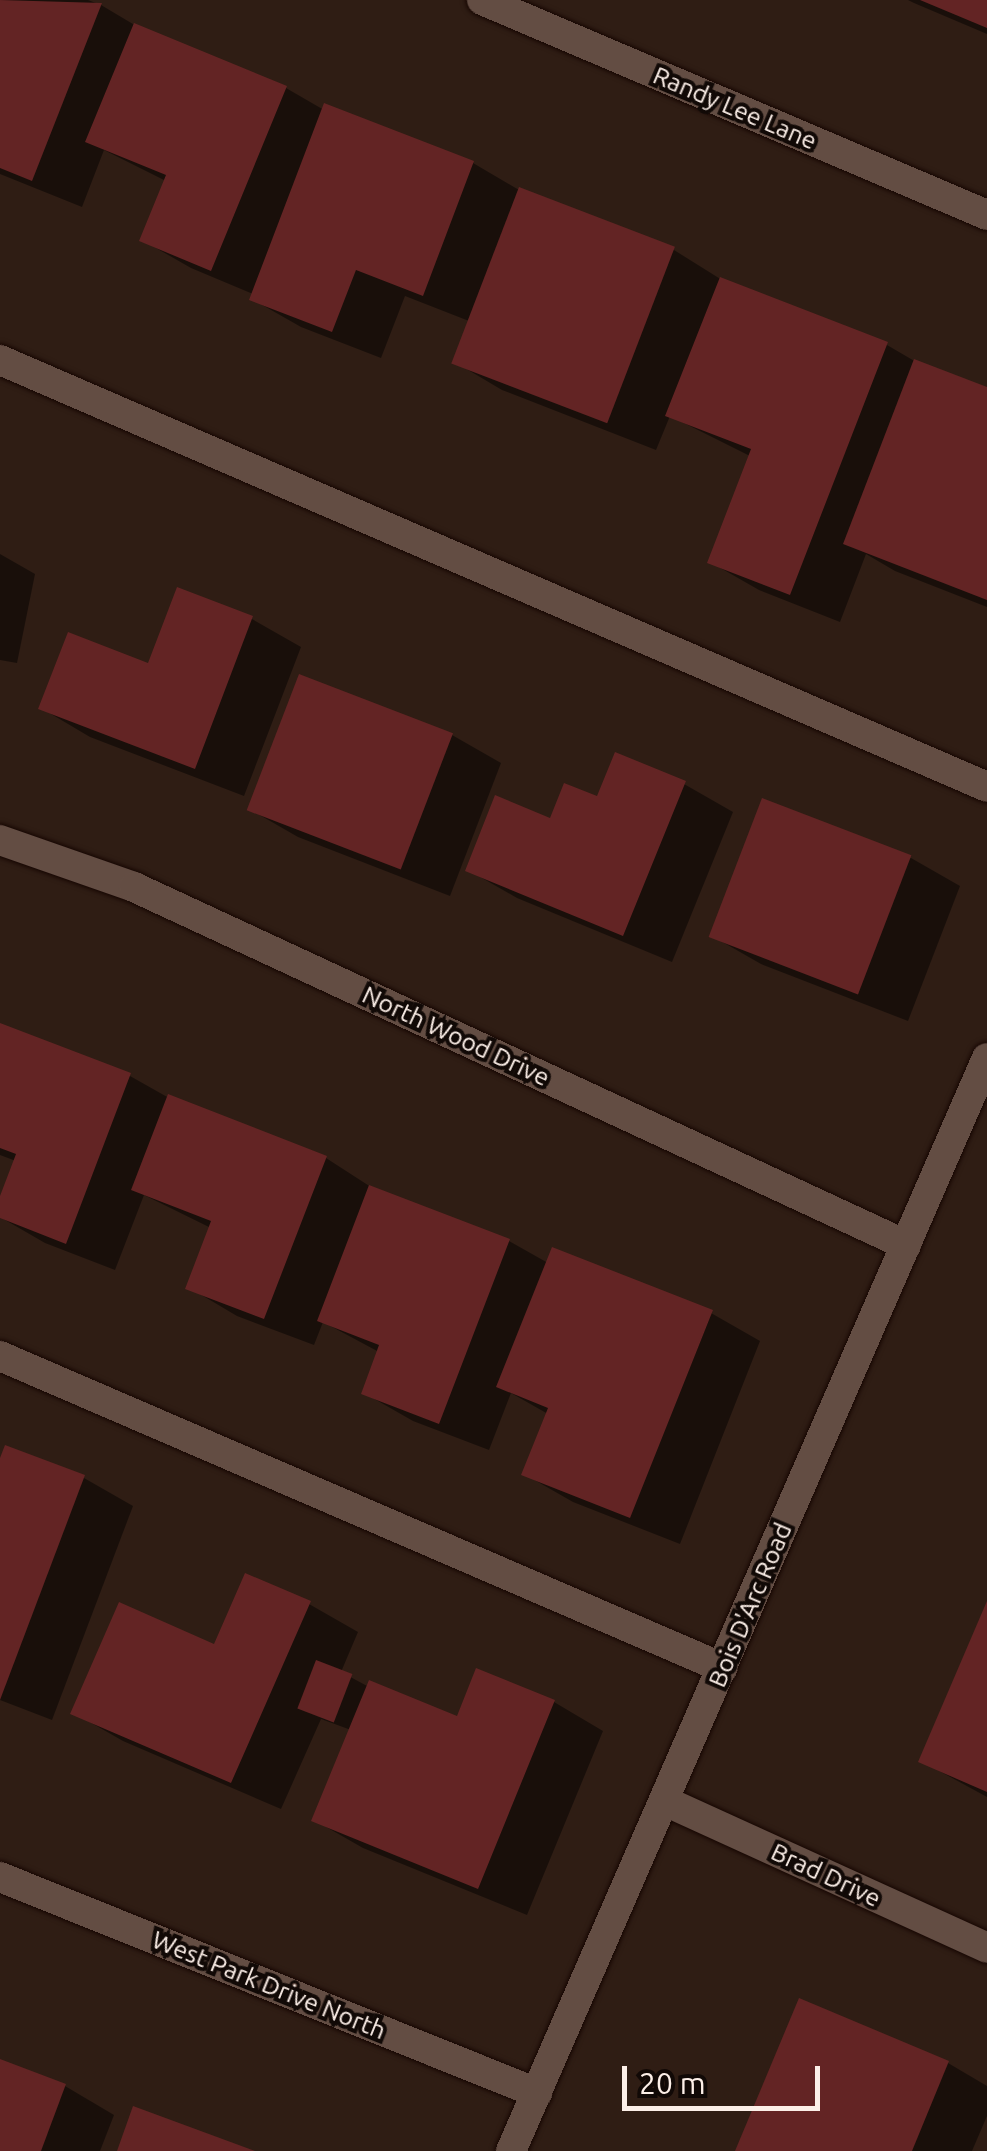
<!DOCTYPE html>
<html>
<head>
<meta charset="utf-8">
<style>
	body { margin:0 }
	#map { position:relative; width:987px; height:2151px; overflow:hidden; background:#2f1d14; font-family:Ubuntu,sans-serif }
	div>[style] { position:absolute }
	.shadow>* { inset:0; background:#0007 }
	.building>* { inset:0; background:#632424; transform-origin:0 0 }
	.roads { filter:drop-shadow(0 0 2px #160602) drop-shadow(0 0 2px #160602) }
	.minor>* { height:30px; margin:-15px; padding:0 15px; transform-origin:15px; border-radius:15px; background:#634d43 }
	span { translate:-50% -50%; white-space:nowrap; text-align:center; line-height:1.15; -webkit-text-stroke:8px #110906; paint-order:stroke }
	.street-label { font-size:25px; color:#fcefe8 }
	.scale { position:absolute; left:622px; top:2066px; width:198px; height:45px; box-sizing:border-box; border:5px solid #fcefe8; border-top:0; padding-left:12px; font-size:30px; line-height:35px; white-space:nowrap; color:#fcefe8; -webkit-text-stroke:8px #110906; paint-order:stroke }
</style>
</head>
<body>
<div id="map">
	<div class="shadow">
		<div style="clip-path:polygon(0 0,88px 0,101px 5px,143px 30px,286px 88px,324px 110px,473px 163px,519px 190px,674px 250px,722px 280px,887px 345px,923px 366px,987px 390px,987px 607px,895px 571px,866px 554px,840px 622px,759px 590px,710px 562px,750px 456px,670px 416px,656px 450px,502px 390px,453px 361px,469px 321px,405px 296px,381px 358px,301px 327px,252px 299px,253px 294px,191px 268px,142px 240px,166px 181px,104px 150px,82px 207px,0 174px)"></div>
		<div style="clip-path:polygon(908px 0,987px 0,987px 34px,914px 3px)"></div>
		<div style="clip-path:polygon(0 554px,35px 574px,17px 663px,0 660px)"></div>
		<div style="clip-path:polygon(179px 590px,252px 619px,301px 647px,244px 796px,90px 737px,41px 708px,150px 667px)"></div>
		<div style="clip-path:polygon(452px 735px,501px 763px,450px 896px,298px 837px,249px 809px)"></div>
		<div style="clip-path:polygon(684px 784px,733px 812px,672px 962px,517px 898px,468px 870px,599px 799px)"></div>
		<div style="clip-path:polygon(911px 858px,960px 886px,908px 1021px,761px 964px,712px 936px)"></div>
		<div style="clip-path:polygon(0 1026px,130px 1076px,169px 1098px,326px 1158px,374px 1189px,509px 1241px,548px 1263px,711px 1313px,760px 1341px,680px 1544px,573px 1502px,524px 1474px,548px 1414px,511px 1393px,489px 1450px,413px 1421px,364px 1393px,379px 1352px,323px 1322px,314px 1345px,237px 1316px,188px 1287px,211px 1228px,144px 1195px,115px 1270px,45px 1243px,0 1217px,0 1203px,16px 1161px,0 1155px)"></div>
		<div style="clip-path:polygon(7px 1448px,84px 1478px,133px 1506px,52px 1720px,0 1700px,0 1465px)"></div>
		<div style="clip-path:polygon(309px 1604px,358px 1632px,341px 1672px,369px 1687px,458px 1719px,554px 1702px,603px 1731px,527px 1915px,363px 1848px,314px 1820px,351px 1730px,321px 1719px,281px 1809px,123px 1741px,74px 1713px)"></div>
		<div style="clip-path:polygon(987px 1607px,987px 1797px,921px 1761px)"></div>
		<div style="clip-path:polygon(800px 2001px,948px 2063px,987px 2086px,987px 2116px,972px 2151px,738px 2151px)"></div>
		<div style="clip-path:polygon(0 2061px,65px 2086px,114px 2115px,100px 2151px,0 2151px)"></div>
	</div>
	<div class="building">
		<div style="clip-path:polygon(0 0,102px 3px,32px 181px,0 168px)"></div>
		<div style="clip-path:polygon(920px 0,987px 0,987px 28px)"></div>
		<div style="clip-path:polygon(134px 23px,287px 86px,211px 271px,139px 241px,166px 175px,85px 142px)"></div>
		<div style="clip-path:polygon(324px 103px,474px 161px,423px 296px,356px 270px,332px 332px,249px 300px)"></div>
		<div style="left:519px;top:187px;width:167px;height:189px;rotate:21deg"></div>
		<div style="clip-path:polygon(720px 277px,888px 342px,790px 595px,707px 563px,751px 449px,665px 416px)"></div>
		<div style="clip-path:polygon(914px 359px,987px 387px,987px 600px,843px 544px)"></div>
		<div style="clip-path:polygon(177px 587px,253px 616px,195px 769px,38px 709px,68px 632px,148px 663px)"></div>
		<div style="left:299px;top:674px;width:165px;height:146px;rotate:21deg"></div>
		<div style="clip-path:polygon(615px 752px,686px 781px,623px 936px,465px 871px,495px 795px,550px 818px,564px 783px,597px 796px)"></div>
		<div style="left:762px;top:798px;width:160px;height:149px;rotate:21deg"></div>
		<div style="clip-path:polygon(0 1023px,131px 1073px,66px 1244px,0 1218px,0 1196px,16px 1154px,0 1148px)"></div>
		<div style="clip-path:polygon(168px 1094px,327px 1156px,264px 1319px,185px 1289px,211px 1221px,131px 1190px)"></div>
		<div style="clip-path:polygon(369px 1185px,510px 1239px,439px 1424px,361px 1394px,379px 1345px,317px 1321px)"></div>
		<div style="clip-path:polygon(552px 1247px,713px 1310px,630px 1518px,521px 1475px,548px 1408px,496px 1387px)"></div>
		<div style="clip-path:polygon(5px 1445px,85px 1475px,0 1700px,0 1458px)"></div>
		<div style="clip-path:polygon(245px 1573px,311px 1601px,231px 1783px,70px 1714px,119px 1602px,214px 1644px)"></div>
		<div style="clip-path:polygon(987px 1601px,987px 1792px,918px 1762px)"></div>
		<div style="left:316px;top:1660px;width:39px;height:52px;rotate:21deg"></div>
		<div style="clip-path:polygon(476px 1668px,555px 1700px,478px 1889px,311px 1821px,369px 1680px,457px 1716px)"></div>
		<div style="clip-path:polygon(799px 1998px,949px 2061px,912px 2151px,735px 2151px)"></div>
		<div style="clip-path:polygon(0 2059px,66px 2084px,41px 2151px,0 2151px)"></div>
		<div style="clip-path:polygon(133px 2106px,255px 2151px,117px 2151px)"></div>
	</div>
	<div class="roads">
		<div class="minor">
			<div style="left:482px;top:0;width:549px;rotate:23.06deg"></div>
			<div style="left:0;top:360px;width:1075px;rotate:23.39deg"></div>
			<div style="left:0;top:840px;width:142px;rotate:19.3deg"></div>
			<div style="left:134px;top:887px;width:851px;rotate:24.88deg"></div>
			<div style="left:0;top:1356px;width:787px;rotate:23.34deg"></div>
			<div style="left:665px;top:1801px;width:354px;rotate:24.5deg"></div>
			<div style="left:0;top:1877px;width:579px;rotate:21.91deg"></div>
			<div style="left:511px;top:2151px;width:1192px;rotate:-66.47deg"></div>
		</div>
	</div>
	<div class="street-label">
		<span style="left:735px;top:108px;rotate:23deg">Randy Lee Lane</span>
		<span style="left:456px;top:1036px;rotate:25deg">North Wood Drive</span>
		<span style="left:750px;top:1605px;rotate:-67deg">Bois D'Arc Road</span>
		<span style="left:826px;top:1875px;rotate:25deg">Brad Drive</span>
		<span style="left:269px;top:1985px;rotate:22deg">West Park Drive North</span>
	</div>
	<div class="scale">20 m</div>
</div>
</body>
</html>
